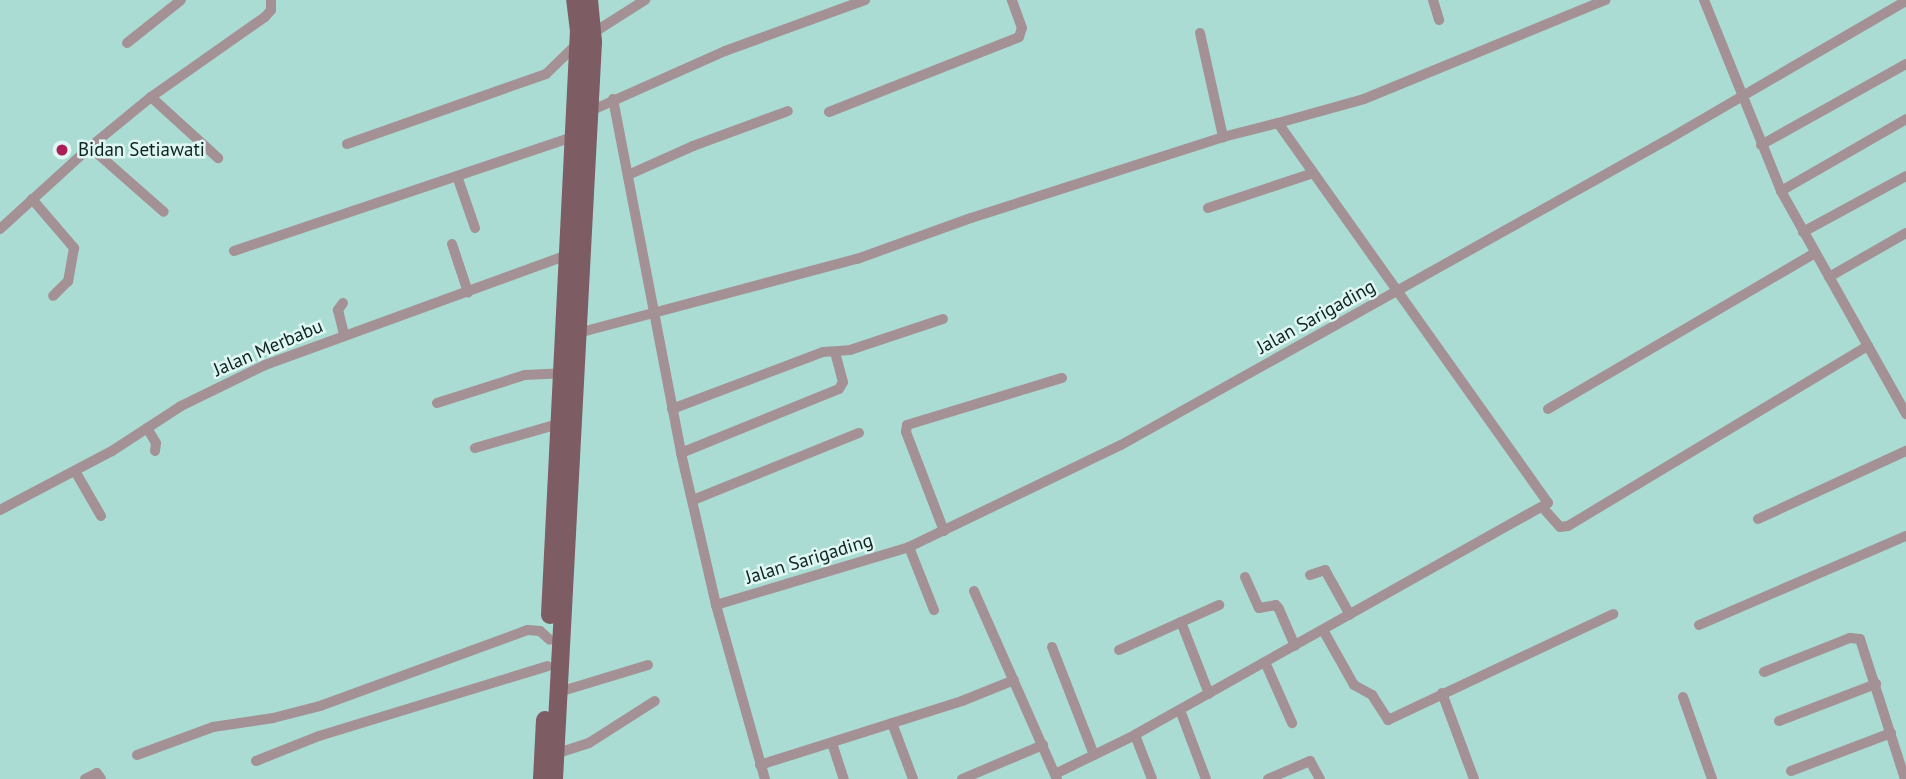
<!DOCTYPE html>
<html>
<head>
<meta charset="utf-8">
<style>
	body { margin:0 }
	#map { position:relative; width:1906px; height:779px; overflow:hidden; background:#abdcd3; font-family:"PT Sans",sans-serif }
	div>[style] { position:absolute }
	.street>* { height:10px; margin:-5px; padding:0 5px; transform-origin:5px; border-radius:5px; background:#a49195 }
	.primary>* { height:18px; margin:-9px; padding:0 9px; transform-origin:9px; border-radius:9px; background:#7d5c64 }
	.dots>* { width:19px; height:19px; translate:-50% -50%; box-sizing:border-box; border:4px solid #dff7f3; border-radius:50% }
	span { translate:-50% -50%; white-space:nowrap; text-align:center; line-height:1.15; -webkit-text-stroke:5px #dff7f3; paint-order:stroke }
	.poi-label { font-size:19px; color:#0f2320 }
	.left { translate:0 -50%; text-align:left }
	.street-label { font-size:19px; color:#0f2320 }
</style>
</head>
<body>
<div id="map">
	<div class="street">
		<div style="left:1433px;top:0;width:21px;rotate:73deg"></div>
		<div style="left:1704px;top:0;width:206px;rotate:68deg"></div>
		<div style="left:1781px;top:191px;width:256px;rotate:60.7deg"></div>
		<div style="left:593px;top:33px;width:62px;rotate:-32.4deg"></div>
		<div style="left:1200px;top:33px;width:107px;rotate:77.5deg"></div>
		<div style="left:127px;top:43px;width:69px;rotate:-38.5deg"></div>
		<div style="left:151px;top:97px;width:91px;rotate:42.3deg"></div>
		<div style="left:613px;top:99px;width:360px;rotate:79.1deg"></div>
		<div style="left:681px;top:453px;width:156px;rotate:77deg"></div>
		<div style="left:716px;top:605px;width:181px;rotate:74.3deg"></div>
		<div style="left:588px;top:112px;width:150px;rotate:-24deg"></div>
		<div style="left:725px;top:51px;width:149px;rotate:-20deg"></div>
		<div style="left:829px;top:112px;width:204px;rotate:-21.5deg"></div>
		<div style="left:1019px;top:37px;width:9px;rotate:-72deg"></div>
		<div style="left:1022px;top:28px;width:30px;rotate:-110deg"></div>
		<div style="left:1278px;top:123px;width:89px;rotate:-15.6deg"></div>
		<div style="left:1364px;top:99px;width:261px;rotate:-22.3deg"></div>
		<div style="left:347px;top:144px;width:211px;rotate:-19.4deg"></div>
		<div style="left:546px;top:74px;width:45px;rotate:-44.1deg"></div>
		<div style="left:1761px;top:145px;width:166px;rotate:-29.2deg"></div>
		<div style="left:90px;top:147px;width:98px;rotate:41.3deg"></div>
		<div style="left:628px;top:175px;width:71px;rotate:-24deg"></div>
		<div style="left:693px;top:146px;width:101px;rotate:-20.2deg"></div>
		<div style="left:457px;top:176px;width:55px;rotate:70.9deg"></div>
		<div style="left:1781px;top:191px;width:144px;rotate:-29.9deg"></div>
		<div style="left:32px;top:199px;width:65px;rotate:49.4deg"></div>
		<div style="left:74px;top:248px;width:34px;rotate:100deg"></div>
		<div style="left:68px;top:281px;width:21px;rotate:135deg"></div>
		<div style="left:1208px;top:208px;width:111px;rotate:-18.4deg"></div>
		<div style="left:0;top:229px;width:122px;rotate:-42.3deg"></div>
		<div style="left:90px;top:147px;width:79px;rotate:-39.3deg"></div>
		<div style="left:151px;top:97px;width:139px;rotate:-35.1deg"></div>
		<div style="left:265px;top:17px;width:9px;rotate:-49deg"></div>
		<div style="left:271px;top:10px;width:10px;rotate:-90deg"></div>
		<div style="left:1803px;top:232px;width:117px;rotate:-28.5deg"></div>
		<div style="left:452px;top:244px;width:51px;rotate:71.6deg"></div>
		<div style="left:234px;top:251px;width:358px;rotate:-18.6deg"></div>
		<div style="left:1829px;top:277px;width:89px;rotate:-29.7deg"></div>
		<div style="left:343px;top:303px;width:9px;rotate:126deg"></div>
		<div style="left:338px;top:310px;width:25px;rotate:76deg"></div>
		<div style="left:578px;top:333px;width:289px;rotate:-14.9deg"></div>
		<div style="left:857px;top:259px;width:121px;rotate:-19.8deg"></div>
		<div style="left:971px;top:218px;width:265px;rotate:-17.8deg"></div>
		<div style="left:1223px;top:137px;width:57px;rotate:-14.3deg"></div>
		<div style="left:1278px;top:123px;width:466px;rotate:54.6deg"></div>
		<div style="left:1548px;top:503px;width:474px;rotate:150.7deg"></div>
		<div style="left:1135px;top:735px;width:89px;rotate:154deg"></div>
		<div style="left:437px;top:403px;width:92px;rotate:-17.7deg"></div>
		<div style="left:525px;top:375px;width:42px;rotate:-2.7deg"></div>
		<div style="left:672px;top:409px;width:161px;rotate:-20.7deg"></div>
		<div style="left:823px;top:352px;width:27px;rotate:-4deg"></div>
		<div style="left:850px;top:350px;width:98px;rotate:-18.4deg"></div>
		<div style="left:1548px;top:409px;width:309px;rotate:-30.3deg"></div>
		<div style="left:147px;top:428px;width:17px;rotate:59deg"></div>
		<div style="left:156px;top:443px;width:8px;rotate:97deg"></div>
		<div style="left:475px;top:448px;width:86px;rotate:-16.1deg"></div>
		<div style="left:681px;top:453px;width:170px;rotate:-22.1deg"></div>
		<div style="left:839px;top:389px;width:8px;rotate:-60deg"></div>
		<div style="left:843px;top:382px;width:31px;rotate:-105deg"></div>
		<div style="left:75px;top:471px;width:52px;rotate:60deg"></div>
		<div style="left:693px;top:500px;width:179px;rotate:-22deg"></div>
		<div style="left:1543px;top:508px;width:25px;rotate:48deg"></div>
		<div style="left:1560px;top:527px;width:8px;rotate:-7deg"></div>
		<div style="left:1568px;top:526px;width:350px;rotate:-31deg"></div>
		<div style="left:0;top:510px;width:127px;rotate:-27.8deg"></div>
		<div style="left:112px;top:451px;width:82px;rotate:-33.1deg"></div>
		<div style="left:181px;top:406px;width:93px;rotate:-26deg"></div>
		<div style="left:265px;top:365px;width:321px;rotate:-20deg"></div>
		<div style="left:1758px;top:519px;width:163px;rotate:-24.7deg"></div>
		<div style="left:944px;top:531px;width:106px;rotate:-111deg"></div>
		<div style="left:906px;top:432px;width:7px;rotate:-82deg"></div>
		<div style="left:907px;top:425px;width:162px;rotate:-16.9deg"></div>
		<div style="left:909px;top:547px;width:68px;rotate:68.4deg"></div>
		<div style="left:1310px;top:575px;width:16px;rotate:-18deg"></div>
		<div style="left:1325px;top:570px;width:51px;rotate:60.9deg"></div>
		<div style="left:1245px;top:577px;width:34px;rotate:66deg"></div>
		<div style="left:1259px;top:608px;width:17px;rotate:-10deg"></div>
		<div style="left:1276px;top:605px;width:5px;rotate:53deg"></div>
		<div style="left:1279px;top:609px;width:40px;rotate:66.6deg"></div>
		<div style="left:974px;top:591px;width:206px;rotate:66.2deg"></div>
		<div style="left:716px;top:605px;width:202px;rotate:-16.7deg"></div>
		<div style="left:909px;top:547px;width:235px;rotate:-25.7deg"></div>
		<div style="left:1121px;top:445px;width:625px;rotate:-29.19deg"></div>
		<div style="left:1667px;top:140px;width:276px;rotate:-30.2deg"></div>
		<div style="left:1181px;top:622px;width:77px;rotate:68.7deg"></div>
		<div style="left:1699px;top:625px;width:225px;rotate:-23.3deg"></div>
		<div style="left:1323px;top:630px;width:63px;rotate:60.6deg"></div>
		<div style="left:1354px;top:685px;width:21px;rotate:29deg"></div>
		<div style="left:1372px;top:695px;width:30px;rotate:57deg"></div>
		<div style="left:1388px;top:720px;width:249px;rotate:-25.2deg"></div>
		<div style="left:1052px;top:647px;width:116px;rotate:68.7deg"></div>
		<div style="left:1119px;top:650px;width:110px;rotate:-24.2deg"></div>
		<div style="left:1265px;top:662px;width:67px;rotate:66.1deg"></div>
		<div style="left:1764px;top:672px;width:92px;rotate:-21.6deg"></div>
		<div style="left:1850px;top:638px;width:10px;rotate:6deg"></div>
		<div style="left:1860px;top:639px;width:147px;rotate:72.2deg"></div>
		<div style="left:559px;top:692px;width:93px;rotate:-16.9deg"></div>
		<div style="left:1442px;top:693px;width:92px;rotate:69.6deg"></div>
		<div style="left:1683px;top:697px;width:87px;rotate:70.5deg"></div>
		<div style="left:1180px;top:710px;width:74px;rotate:69.4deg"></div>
		<div style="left:1779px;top:721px;width:104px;rotate:-20.9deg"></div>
		<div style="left:892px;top:723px;width:60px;rotate:69.4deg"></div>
		<div style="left:1135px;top:735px;width:47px;rotate:68.9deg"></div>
		<div style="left:832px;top:743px;width:38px;rotate:72deg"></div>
		<div style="left:555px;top:754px;width:36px;rotate:-18deg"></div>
		<div style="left:589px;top:743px;width:78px;rotate:-32.5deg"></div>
		<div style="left:137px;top:755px;width:81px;rotate:-20.2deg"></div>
		<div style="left:213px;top:727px;width:61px;rotate:-8.5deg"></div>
		<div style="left:273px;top:718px;width:49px;rotate:-14.3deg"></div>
		<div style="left:320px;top:706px;width:221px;rotate:-20.1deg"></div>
		<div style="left:528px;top:630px;width:12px;rotate:5deg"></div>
		<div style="left:540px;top:631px;width:13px;rotate:42deg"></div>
		<div style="left:256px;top:761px;width:68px;rotate:-21.6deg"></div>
		<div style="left:319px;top:736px;width:239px;rotate:-17deg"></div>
		<div style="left:760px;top:765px;width:212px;rotate:-17.6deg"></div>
		<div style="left:962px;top:701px;width:56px;rotate:-22deg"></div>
		<div style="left:1791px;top:771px;width:107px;rotate:-20.8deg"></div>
		<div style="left:85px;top:779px;width:13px;rotate:-27deg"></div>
		<div style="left:97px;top:773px;width:7px;rotate:56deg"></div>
		<div style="left:962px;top:779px;width:88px;rotate:-22.8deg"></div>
		<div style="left:1268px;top:779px;width:46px;rotate:-23.2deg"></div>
		<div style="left:1310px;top:761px;width:21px;rotate:61deg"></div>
	</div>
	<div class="primary">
		<div style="left:550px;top:615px;width:585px;rotate:-87.16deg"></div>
		<div style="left:579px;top:31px;width:31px;rotate:-97deg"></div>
		<div style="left:542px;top:779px;width:59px;rotate:-87.1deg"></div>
		<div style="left:554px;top:779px;width:738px;rotate:-86.97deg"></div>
		<div style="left:593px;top:42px;width:42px;rotate:-95.4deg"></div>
	</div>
	<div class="dots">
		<div style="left:62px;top:150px;background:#ac1e58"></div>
	</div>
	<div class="poi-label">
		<span class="left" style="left:78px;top:150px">Bidan Setiawati</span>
	</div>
	<div class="street-label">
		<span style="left:1316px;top:317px;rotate:-29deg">Jalan Sarigading</span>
		<span style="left:268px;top:348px;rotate:-23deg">Jalan Merbabu</span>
		<span style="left:809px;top:559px;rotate:-17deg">Jalan Sarigading</span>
	</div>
</div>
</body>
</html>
